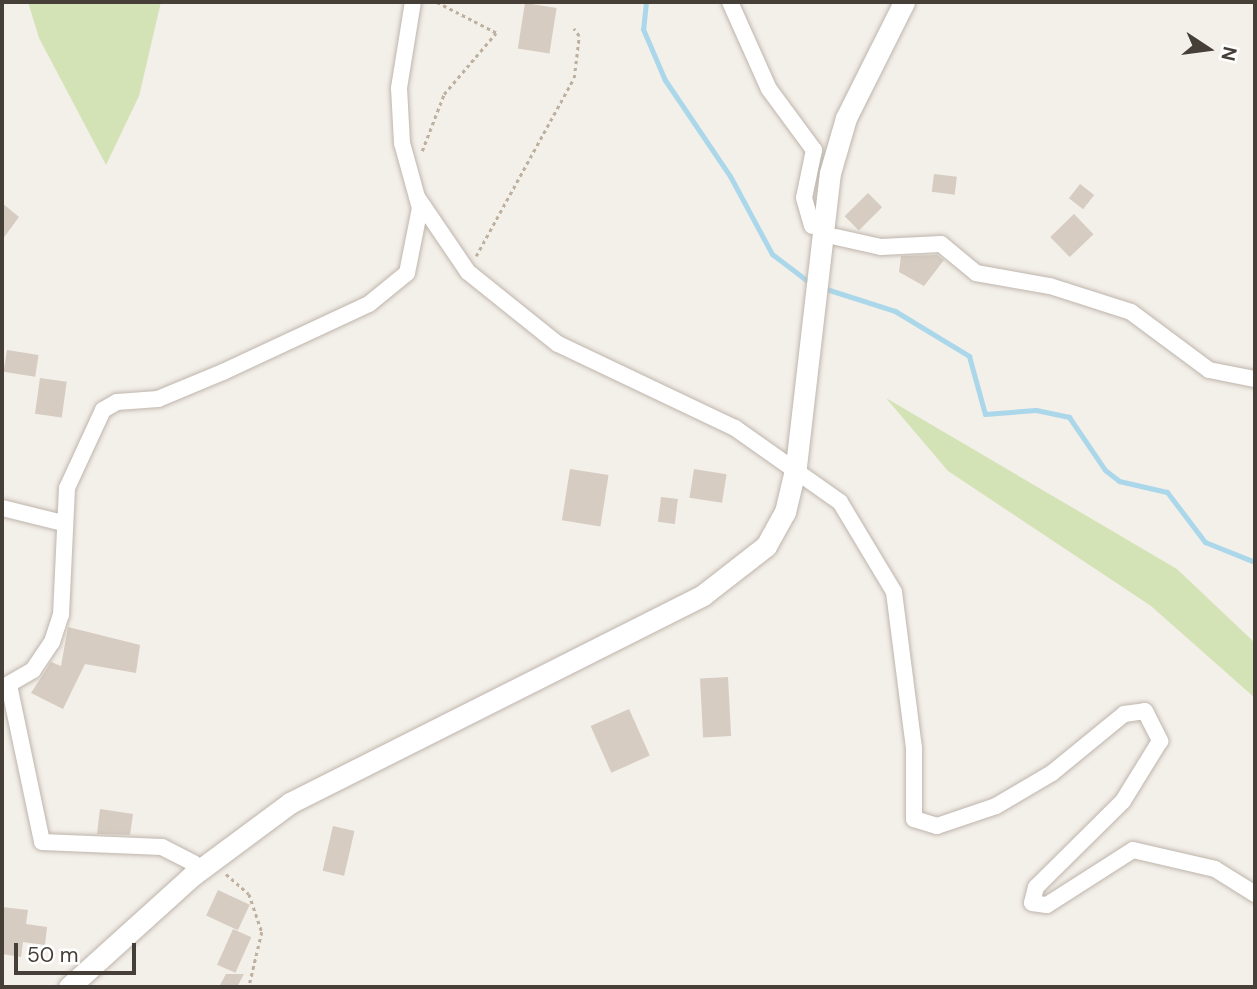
<!DOCTYPE html>
<html>
<head>
<meta charset="utf-8">
<style>
	body { margin:0 }
	#map { position:relative; width:1257px; height:989px; overflow:hidden; background:#f3efe9; font-family:"DM Sans",sans-serif }
	div>[style] { position:absolute }
	.green>* { inset:0; background:#d4e3b5 }
	.stream>* { height:5px; margin:-2.5px; padding:0 2.5px; transform-origin:2.5px; border-radius:2.5px; background:#abd7ea }
	.building>* { inset:0; background:#d6ccc2; transform-origin:0 0 }
	.path>* { height:2.5px; margin-top:-1.25px; transform-origin:0; background:repeating-linear-gradient(90deg,#beb09f 0 3.5px,transparent 0 7px) }
	.roads { filter:drop-shadow(0 0 2px #beb5ac) drop-shadow(0 0 2px #beb5ac) }
	.minor>* { height:16px; margin:-8px; padding:0 8px; transform-origin:8px; border-radius:8px; background:#fff }
	.tertiary>* { height:21px; margin:-10.5px; padding:0 10.5px; transform-origin:10.5px; border-radius:10.5px; background:#fff }
	span { translate:-50% -50%; white-space:nowrap; text-align:center; line-height:1.15; -webkit-text-stroke:6px #fff; paint-order:stroke }
	.frame { position:absolute; inset:0; border:4px solid #463f38; pointer-events:none }
	.north { position:absolute; left:1173px; top:14px; width:70px; height:70px; -webkit-text-stroke:5px #fff; paint-order:stroke; rotate:103deg; font-size:19px; font-weight:700; line-height:28px; text-align:center; color:#463f38 }
	.north::after { content:''; display:block; margin:auto; width:24px; height:32px; background:#463f38; clip-path:polygon(50% 0,100% 100%,50% 72%,0 100%) }
	.scale { position:absolute; left:14px; top:943px; width:122px; height:32px; box-sizing:border-box; border:4px solid #463f38; border-top:0; padding-left:9px; font-size:21px; line-height:24px; white-space:nowrap; color:#463f38; -webkit-text-stroke:5px #fff; paint-order:stroke }
</style>
</head>
<body>
<div id="map">
	<div class="green">
		<div style="clip-path:polygon(28px 2px,161px 2px,139px 96px,106px 165px,39px 38px)"></div>
		<div style="clip-path:polygon(886px 398px,1177px 569px,1255px 643px,1255px 698px,1151px 606px,948px 471px)"></div>
	</div>
	<div class="stream">
		<div style="left:646px;top:2px;width:27px;rotate:96deg"></div>
		<div style="left:643px;top:29px;width:56px;rotate:66.7deg"></div>
		<div style="left:665px;top:80px;width:116px;rotate:55.9deg"></div>
		<div style="left:730px;top:176px;width:89px;rotate:61.7deg"></div>
		<div style="left:772px;top:254px;width:48px;rotate:37.3deg"></div>
		<div style="left:823px;top:288px;width:76px;rotate:17.7deg"></div>
		<div style="left:895px;top:311px;width:87px;rotate:31.3deg"></div>
		<div style="left:969px;top:356px;width:60px;rotate:74.6deg"></div>
		<div style="left:985px;top:414px;width:51px;rotate:-4.5deg"></div>
		<div style="left:1036px;top:410px;width:34px;rotate:12deg"></div>
		<div style="left:1069px;top:417px;width:64px;rotate:55.8deg"></div>
		<div style="left:1105px;top:470px;width:18px;rotate:38deg"></div>
		<div style="left:1119px;top:481px;width:49px;rotate:12.9deg"></div>
		<div style="left:1167px;top:492px;width:63px;rotate:52.8deg"></div>
		<div style="left:1205px;top:542px;width:54px;rotate:21.8deg"></div>
	</div>
	<div class="building">
		<div style="left:525px;top:3px;width:32px;height:46px;rotate:9deg"></div>
		<div style="left:934px;top:174px;width:23px;height:18px;rotate:7deg"></div>
		<div style="left:1080px;top:184px;width:18px;height:18px;rotate:38deg"></div>
		<div style="left:868px;top:193px;width:20px;height:33px;rotate:45deg"></div>
		<div style="clip-path:polygon(2px 203px,19px 217px,2px 240px)"></div>
		<div style="left:1074px;top:214px;width:28px;height:33px;rotate:46deg"></div>
		<div style="clip-path:polygon(937px 255px,944px 260px,924px 286px,899px 272px,901px 256px)"></div>
		<div style="left:7px;top:350px;width:32px;height:22px;rotate:9deg"></div>
		<div style="left:40px;top:378px;width:27px;height:36px;rotate:8deg"></div>
		<div style="left:570px;top:469px;width:39px;height:52px;rotate:9deg"></div>
		<div style="left:694px;top:469px;width:33px;height:29px;rotate:9deg"></div>
		<div style="left:661px;top:497px;width:17px;height:25px;rotate:7deg"></div>
		<div style="clip-path:polygon(68px 627px,140px 645px,136px 673px,85px 664px,63px 709px,31px 693px,51px 662px,61px 666px)"></div>
		<div style="left:728px;top:677px;width:59px;height:28px;rotate:87deg"></div>
		<div style="left:629px;top:709px;width:51px;height:42px;rotate:66deg"></div>
		<div style="clip-path:polygon(100px 809px,133px 814px,130px 835px,97px 834px)"></div>
		<div style="left:333px;top:826px;width:22px;height:46px;rotate:13deg"></div>
		<div style="left:218px;top:890px;width:35px;height:28px;rotate:25deg"></div>
		<div style="clip-path:polygon(2px 907px,28px 910px,26px 924px,47px 927px,45px 945px,23px 942px,21px 957px,2px 954px)"></div>
		<div style="left:233px;top:929px;width:20px;height:39px;rotate:24deg"></div>
		<div style="clip-path:polygon(226px 974px,244px 974px,237px 987px,219px 987px)"></div>
	</div>
	<div class="path">
		<div style="left:422px;top:151px;width:61px;rotate:-68.9deg"></div>
		<div style="left:444px;top:94px;width:80px;rotate:-49.6deg"></div>
		<div style="left:496px;top:33px;width:68px;rotate:-152.7deg"></div>
		<div style="left:476px;top:256px;width:203px;rotate:-61.2deg"></div>
		<div style="left:574px;top:78px;width:42px;rotate:-83.2deg"></div>
		<div style="left:579px;top:36px;width:9px;rotate:-126deg"></div>
		<div style="left:226px;top:874px;width:30px;rotate:41deg"></div>
		<div style="left:249px;top:894px;width:40px;rotate:71.1deg"></div>
		<div style="left:262px;top:932px;width:57px;rotate:103.3deg"></div>
	</div>
	<div class="roads">
		<div class="minor">
			<div style="left:730px;top:2px;width:95px;rotate:65.9deg"></div>
			<div style="left:769px;top:89px;width:76px;rotate:53.6deg"></div>
			<div style="left:814px;top:150px;width:49px;rotate:101.8deg"></div>
			<div style="left:804px;top:198px;width:29px;rotate:74deg"></div>
			<div style="left:417px;top:197px;width:91px;rotate:55.8deg"></div>
			<div style="left:468px;top:272px;width:115px;rotate:38.7deg"></div>
			<div style="left:558px;top:344px;width:196px;rotate:25.4deg"></div>
			<div style="left:735px;top:428px;width:128px;rotate:35.2deg"></div>
			<div style="left:840px;top:502px;width:105px;rotate:59deg"></div>
			<div style="left:894px;top:592px;width:157px;rotate:82.7deg"></div>
			<div style="left:914px;top:748px;width:71px;rotate:90deg"></div>
			<div style="left:914px;top:819px;width:24px;rotate:17deg"></div>
			<div style="left:937px;top:826px;width:62px;rotate:-18.7deg"></div>
			<div style="left:996px;top:806px;width:65px;rotate:-30.5deg"></div>
			<div style="left:1052px;top:773px;width:93px;rotate:-39.3deg"></div>
			<div style="left:1124px;top:714px;width:21px;rotate:-8deg"></div>
			<div style="left:1145px;top:711px;width:34px;rotate:63deg"></div>
			<div style="left:1160px;top:741px;width:70px;rotate:121.7deg"></div>
			<div style="left:1123px;top:801px;width:122px;rotate:135.3deg"></div>
			<div style="left:1036px;top:887px;width:16px;rotate:104deg"></div>
			<div style="left:1032px;top:903px;width:15px;rotate:8deg"></div>
			<div style="left:1047px;top:905px;width:102px;rotate:-32.6deg"></div>
			<div style="left:1133px;top:850px;width:84px;rotate:13deg"></div>
			<div style="left:1215px;top:869px;width:47px;rotate:32deg"></div>
			<div style="left:836px;top:237px;width:46px;rotate:12.5deg"></div>
			<div style="left:881px;top:247px;width:60px;rotate:-2.9deg"></div>
			<div style="left:941px;top:244px;width:45px;rotate:39.6deg"></div>
			<div style="left:976px;top:273px;width:75px;rotate:10deg"></div>
			<div style="left:1050px;top:286px;width:85px;rotate:17.8deg"></div>
			<div style="left:1131px;top:312px;width:97px;rotate:36.6deg"></div>
			<div style="left:1209px;top:370px;width:47px;rotate:11.1deg"></div>
			<div style="left:2px;top:508px;width:63px;rotate:13.8deg"></div>
			<div style="left:9px;top:685px;width:160px;rotate:78.1deg"></div>
			<div style="left:42px;top:842px;width:120px;rotate:2.4deg"></div>
			<div style="left:162px;top:847px;width:36px;rotate:27deg"></div>
			<div style="left:2px;top:688px;width:36px;rotate:-30deg"></div>
			<div style="left:33px;top:670px;width:34px;rotate:-56deg"></div>
			<div style="left:52px;top:642px;width:28px;rotate:-72deg"></div>
			<div style="left:61px;top:615px;width:127px;rotate:-87.3deg"></div>
			<div style="left:67px;top:488px;width:86px;rotate:-65.2deg"></div>
			<div style="left:103px;top:410px;width:16px;rotate:-30deg"></div>
			<div style="left:117px;top:402px;width:41px;rotate:-4.2deg"></div>
			<div style="left:158px;top:399px;width:70px;rotate:-22.6deg"></div>
			<div style="left:223px;top:372px;width:161px;rotate:-25deg"></div>
			<div style="left:369px;top:304px;width:49px;rotate:-39.2deg"></div>
			<div style="left:407px;top:273px;width:66px;rotate:-78.7deg"></div>
			<div style="left:420px;top:208px;width:67px;rotate:-105.5deg"></div>
			<div style="left:402px;top:143px;width:55px;rotate:-93.1deg"></div>
			<div style="left:399px;top:88px;width:87px;rotate:-80.8deg"></div>
		</div>
		<div class="tertiary">
			<div style="left:69px;top:987px;width:167px;rotate:-42.1deg"></div>
			<div style="left:193px;top:875px;width:121px;rotate:-36.6deg"></div>
			<div style="left:290px;top:803px;width:462px;rotate:-26.7deg"></div>
			<div style="left:703px;top:595px;width:80px;rotate:-37.9deg"></div>
			<div style="left:766px;top:546px;width:39px;rotate:-61deg"></div>
			<div style="left:785px;top:512px;width:47px;rotate:-76.6deg"></div>
			<div style="left:796px;top:466px;width:295px;rotate:-83.4deg"></div>
			<div style="left:830px;top:173px;width:57px;rotate:-73.8deg"></div>
			<div style="left:846px;top:118px;width:130px;rotate:-63.4deg"></div>
		</div>
	</div>
	<div class="frame"></div>
	<div class="north">N</div>
	<div class="scale">50 m</div>
</div>
</body>
</html>
